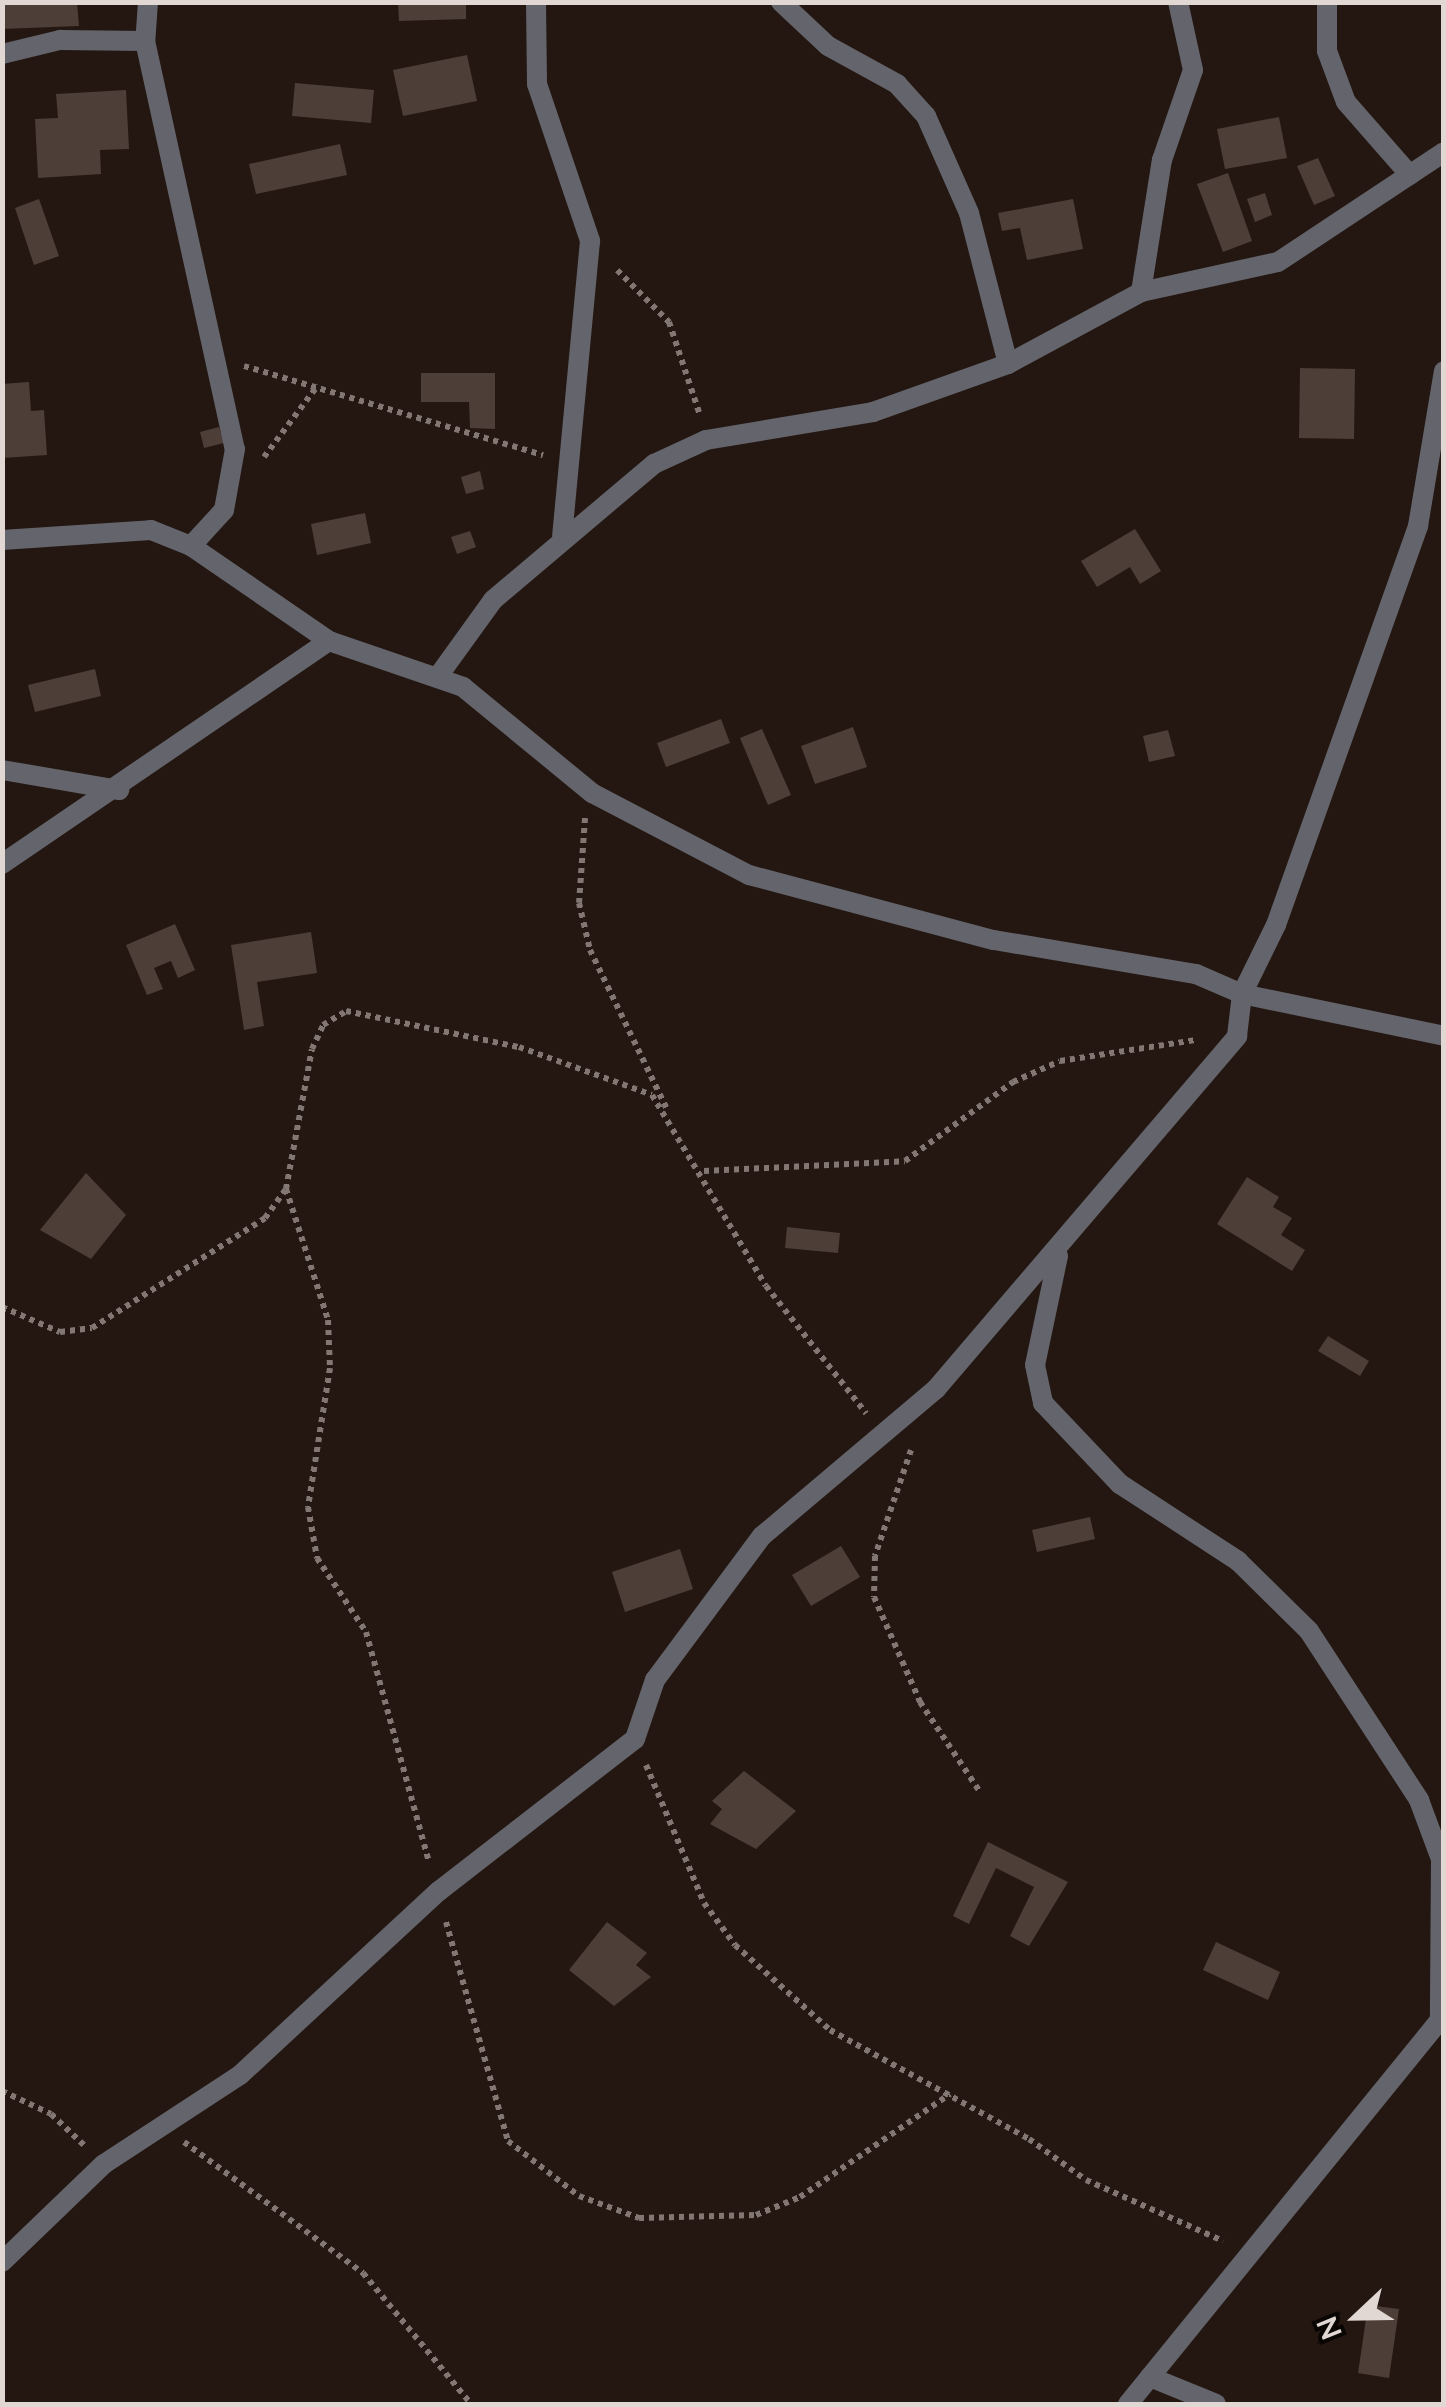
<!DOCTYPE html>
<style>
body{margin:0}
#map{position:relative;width:1446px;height:2407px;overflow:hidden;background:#241711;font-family:Lato,sans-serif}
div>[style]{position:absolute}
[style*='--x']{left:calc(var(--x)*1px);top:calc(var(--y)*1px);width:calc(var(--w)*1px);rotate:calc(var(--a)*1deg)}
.building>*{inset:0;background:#4d3e37}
.path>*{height:6px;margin-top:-3px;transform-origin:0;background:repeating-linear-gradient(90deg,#827772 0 5px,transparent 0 10px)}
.street>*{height:20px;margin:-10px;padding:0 10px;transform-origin:10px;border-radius:10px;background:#64656c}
span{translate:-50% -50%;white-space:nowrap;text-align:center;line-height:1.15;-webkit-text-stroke:8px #090503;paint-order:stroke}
.frame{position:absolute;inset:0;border:5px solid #e1d8d4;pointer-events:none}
.north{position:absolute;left:1306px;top:2267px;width:100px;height:100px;-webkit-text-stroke:8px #090503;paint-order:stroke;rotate:248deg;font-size:28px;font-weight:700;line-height:40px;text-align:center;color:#e1d8d4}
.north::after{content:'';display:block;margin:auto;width:35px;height:45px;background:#e1d8d4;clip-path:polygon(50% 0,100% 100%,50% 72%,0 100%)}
</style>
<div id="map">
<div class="building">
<i style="clip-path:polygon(2px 2px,77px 2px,79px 26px,2px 29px)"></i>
<i style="clip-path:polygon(398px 2px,466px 2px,466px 19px,399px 21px)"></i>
<i style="clip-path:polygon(467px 55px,477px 101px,403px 116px,393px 70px)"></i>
<i style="clip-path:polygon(295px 83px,374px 90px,371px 123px,292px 116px)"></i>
<i style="clip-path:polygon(126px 90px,129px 149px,100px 150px,101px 174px,38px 178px,35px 119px,58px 118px,56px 94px)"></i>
<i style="clip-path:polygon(1279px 117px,1287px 158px,1225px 169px,1217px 129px)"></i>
<i style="clip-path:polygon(340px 144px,347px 175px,256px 194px,249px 164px)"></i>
<i style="clip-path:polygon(1318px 158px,1335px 196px,1314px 205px,1297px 166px)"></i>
<i style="clip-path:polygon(1228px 173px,1252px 241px,1223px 252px,1197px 184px)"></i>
<i style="clip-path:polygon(1265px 193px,1272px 215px,1255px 222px,1247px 199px)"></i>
<i style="clip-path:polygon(39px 199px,59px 256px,34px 265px,15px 208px)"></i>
<i style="clip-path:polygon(1073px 199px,1083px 249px,1027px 260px,1020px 228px,1002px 231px,998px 213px)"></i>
<i style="clip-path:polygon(1300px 368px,1355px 369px,1354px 439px,1299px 438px)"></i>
<i style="clip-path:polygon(421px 373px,495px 373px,495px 429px,470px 428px,469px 402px,421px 402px)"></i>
<i style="clip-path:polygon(29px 382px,31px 411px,44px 410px,47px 455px,2px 458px,2px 384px)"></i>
<i style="clip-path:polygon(219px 427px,224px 443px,204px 448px,200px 432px)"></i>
<i style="clip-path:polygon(480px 471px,484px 489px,466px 494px,461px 477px)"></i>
<i style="clip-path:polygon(365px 513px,371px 543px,317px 555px,311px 524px)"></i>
<i style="clip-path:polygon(1135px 529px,1161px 571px,1140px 584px,1130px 567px,1097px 587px,1081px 561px)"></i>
<i style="clip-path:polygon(470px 531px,476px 547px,457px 554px,451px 537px)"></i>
<i style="clip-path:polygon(95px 669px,101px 696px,35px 712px,28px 685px)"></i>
<i style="clip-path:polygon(721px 719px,730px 743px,666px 767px,657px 743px)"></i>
<i style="clip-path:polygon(853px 727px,867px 767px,815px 784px,801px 746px)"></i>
<i style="clip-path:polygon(762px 729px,791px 795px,768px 805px,740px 738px)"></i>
<i style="clip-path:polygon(1168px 730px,1175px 756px,1149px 762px,1143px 736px)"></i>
<i style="clip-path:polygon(175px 924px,195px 970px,178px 978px,171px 961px,154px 968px,163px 989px,147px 995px,126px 945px)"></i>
<i style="clip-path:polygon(311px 932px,317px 973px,257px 982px,264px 1026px,244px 1030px,231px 945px)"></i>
<i style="clip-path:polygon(86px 1173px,126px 1215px,91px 1259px,40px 1230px)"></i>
<i style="clip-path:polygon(1247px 1177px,1279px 1197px,1273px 1207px,1292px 1218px,1281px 1235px,1305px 1250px,1292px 1271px,1217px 1224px)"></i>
<i style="clip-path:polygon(787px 1227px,840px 1233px,838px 1253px,785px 1248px)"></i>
<i style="clip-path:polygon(1328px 1336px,1369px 1361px,1360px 1376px,1318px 1351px)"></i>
<i style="clip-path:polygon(1090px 1517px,1095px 1539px,1037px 1552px,1032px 1530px)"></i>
<i style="clip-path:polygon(841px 1546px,860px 1577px,811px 1606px,792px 1575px)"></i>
<i style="clip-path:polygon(680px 1549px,693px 1589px,625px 1612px,612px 1572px)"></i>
<i style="clip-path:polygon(744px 1771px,796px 1811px,756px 1849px,710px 1824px,722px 1809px,712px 1801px)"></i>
<i style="clip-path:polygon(988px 1842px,1068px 1882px,1029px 1946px,1010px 1936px,1034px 1887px,996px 1868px,969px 1924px,953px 1916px)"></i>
<i style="clip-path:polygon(607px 1922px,647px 1953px,636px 1965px,651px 1977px,614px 2006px,569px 1970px)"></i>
<i style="clip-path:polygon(1216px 1942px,1280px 1972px,1268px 2000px,1203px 1970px)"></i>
<i style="clip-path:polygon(1368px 2305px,1399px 2309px,1389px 2378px,1358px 2373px)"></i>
</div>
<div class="path">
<i style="--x:617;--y:270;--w:74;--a:45"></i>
<i style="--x:669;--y:322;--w:98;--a:71.6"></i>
<i style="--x:244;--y:366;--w:312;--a:16.6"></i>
<i style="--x:264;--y:457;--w:90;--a:-53.1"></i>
<i style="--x:585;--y:818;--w:85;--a:94"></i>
<i style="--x:579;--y:903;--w:48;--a:76.8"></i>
<i style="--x:590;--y:950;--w:177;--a:64.2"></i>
<i style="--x:704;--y:1171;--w:201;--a:-2.8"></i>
<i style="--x:905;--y:1161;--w:134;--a:-36.2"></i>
<i style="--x:1013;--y:1082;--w:51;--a:-24.1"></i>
<i style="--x:1060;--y:1061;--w:138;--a:-8.8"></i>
<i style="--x:286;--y:1189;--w:138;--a:72.2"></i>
<i style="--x:328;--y:1320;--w:48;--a:87.6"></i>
<i style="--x:330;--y:1368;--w:141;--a:99"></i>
<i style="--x:308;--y:1507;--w:52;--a:80"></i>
<i style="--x:317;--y:1558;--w:89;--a:56.5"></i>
<i style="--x:366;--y:1632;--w:238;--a:74.7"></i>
<i style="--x:2;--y:1307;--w:63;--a:23.3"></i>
<i style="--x:60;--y:1332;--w:32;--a:-7"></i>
<i style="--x:92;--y:1328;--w:205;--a:-32.4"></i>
<i style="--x:265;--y:1218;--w:36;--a:-54"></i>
<i style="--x:286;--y:1189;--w:142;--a:-79.5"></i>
<i style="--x:312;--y:1049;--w:26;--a:-65"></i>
<i style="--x:323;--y:1025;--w:27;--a:-31"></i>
<i style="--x:346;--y:1011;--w:177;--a:11.8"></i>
<i style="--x:519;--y:1047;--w:141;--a:19.8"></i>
<i style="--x:652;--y:1095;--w:222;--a:59.2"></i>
<i style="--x:766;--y:1286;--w:162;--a:51.8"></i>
<i style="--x:911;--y:1450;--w:112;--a:108.8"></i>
<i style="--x:875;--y:1556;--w:41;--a:91.4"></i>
<i style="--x:874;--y:1597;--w:115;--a:66.3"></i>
<i style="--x:920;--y:1702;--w:108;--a:56.3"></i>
<i style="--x:646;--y:1765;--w:150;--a:67.2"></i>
<i style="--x:704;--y:1903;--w:52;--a:53.6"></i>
<i style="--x:735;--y:1945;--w:127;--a:41.8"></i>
<i style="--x:830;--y:2030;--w:227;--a:28.7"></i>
<i style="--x:1029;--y:2139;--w:70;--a:35.7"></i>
<i style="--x:1086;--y:2180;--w:150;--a:24"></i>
<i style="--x:446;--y:1922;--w:228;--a:74.2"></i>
<i style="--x:508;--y:2141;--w:90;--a:37.8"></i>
<i style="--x:579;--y:2196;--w:64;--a:20.1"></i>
<i style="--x:639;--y:2218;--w:117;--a:-1.5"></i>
<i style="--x:756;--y:2215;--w:48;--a:-22.2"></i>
<i style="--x:800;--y:2197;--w:182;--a:-34.5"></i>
<i style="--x:2;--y:2091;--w:54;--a:25.1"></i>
<i style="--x:51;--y:2114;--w:47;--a:43.3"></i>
<i style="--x:184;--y:2142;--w:222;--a:36.2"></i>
<i style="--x:363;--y:2273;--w:170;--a:50.5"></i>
</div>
<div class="street">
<i style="--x:148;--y:2;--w:39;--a:94"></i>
<i style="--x:145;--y:41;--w:418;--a:77.6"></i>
<i style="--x:235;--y:449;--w:62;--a:100.2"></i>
<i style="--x:224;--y:510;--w:49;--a:132.5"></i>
<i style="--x:536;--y:2;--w:82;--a:89.3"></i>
<i style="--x:537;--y:84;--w:166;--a:71.3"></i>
<i style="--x:590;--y:241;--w:296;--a:95.4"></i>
<i style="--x:781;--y:2;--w:64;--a:43.1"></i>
<i style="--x:828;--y:46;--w:79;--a:28.8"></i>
<i style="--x:897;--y:84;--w:43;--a:47.8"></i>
<i style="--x:926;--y:116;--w:106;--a:66.1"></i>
<i style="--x:969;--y:213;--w:156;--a:75.5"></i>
<i style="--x:1327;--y:2;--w:49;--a:90"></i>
<i style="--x:1327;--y:51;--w:54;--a:69.6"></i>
<i style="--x:1346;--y:102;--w:97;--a:48.8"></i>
<i style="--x:2;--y:54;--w:60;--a:-13.6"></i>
<i style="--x:60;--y:40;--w:85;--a:0.7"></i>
<i style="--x:1141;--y:292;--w:134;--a:-81"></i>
<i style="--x:1162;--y:160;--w:95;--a:-71"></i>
<i style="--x:1193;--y:70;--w:70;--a:-102.4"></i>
<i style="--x:2;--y:540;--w:149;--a:-3.8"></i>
<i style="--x:151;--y:530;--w:43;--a:21.8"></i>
<i style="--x:191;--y:546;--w:168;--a:34.5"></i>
<i style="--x:329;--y:641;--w:142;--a:18.9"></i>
<i style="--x:463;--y:687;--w:167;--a:39.4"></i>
<i style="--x:592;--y:793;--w:177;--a:27.6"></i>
<i style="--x:749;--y:875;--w:253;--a:14.9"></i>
<i style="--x:994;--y:940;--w:205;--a:9.6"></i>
<i style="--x:1196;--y:974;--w:50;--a:23.5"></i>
<i style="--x:1242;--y:994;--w:206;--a:11.7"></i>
<i style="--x:439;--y:675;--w:92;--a:-54.2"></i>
<i style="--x:493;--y:600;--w:211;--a:-40.2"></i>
<i style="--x:654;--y:464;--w:57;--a:-24.8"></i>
<i style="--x:706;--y:440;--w:169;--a:-9.5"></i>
<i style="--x:873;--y:412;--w:143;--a:-19.6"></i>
<i style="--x:1008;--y:364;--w:151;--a:-28.4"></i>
<i style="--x:1141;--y:292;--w:140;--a:-12.4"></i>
<i style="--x:1278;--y:262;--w:199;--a:-33.5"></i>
<i style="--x:2;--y:770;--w:119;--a:9.7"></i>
<i style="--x:2;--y:864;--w:396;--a:-34.3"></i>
<i style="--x:1058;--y:1256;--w:111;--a:101.9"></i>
<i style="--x:1035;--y:1365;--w:39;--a:78"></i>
<i style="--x:1043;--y:1403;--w:112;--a:46.5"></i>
<i style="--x:1120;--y:1484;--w:141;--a:33.1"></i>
<i style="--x:1238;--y:1561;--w:100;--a:44.6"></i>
<i style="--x:1309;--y:1631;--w:202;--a:56.9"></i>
<i style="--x:1419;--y:1800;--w:63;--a:69.6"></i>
<i style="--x:1441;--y:1859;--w:160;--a:90.4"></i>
<i style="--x:2;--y:2262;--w:141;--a:-43.9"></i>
<i style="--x:104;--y:2164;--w:163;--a:-33.2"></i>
<i style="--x:240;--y:2075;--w:271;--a:-42.8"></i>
<i style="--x:439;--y:1891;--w:248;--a:-37.8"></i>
<i style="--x:635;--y:1739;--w:62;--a:-71.3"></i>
<i style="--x:655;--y:1680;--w:179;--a:-53.4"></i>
<i style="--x:762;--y:1536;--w:228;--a:-40.2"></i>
<i style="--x:936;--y:1389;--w:464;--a:-49.5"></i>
<i style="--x:1237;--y:1036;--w:42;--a:-83.2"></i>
<i style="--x:1242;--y:994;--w:77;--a:-63.8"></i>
<i style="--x:1276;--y:925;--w:424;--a:-70.4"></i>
<i style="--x:1418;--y:526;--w:157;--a:-80.5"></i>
<i style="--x:1150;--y:2377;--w:71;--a:22.2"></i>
<i style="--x:1128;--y:2404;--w:501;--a:-50.91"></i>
</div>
<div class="frame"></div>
<div class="north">N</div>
</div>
